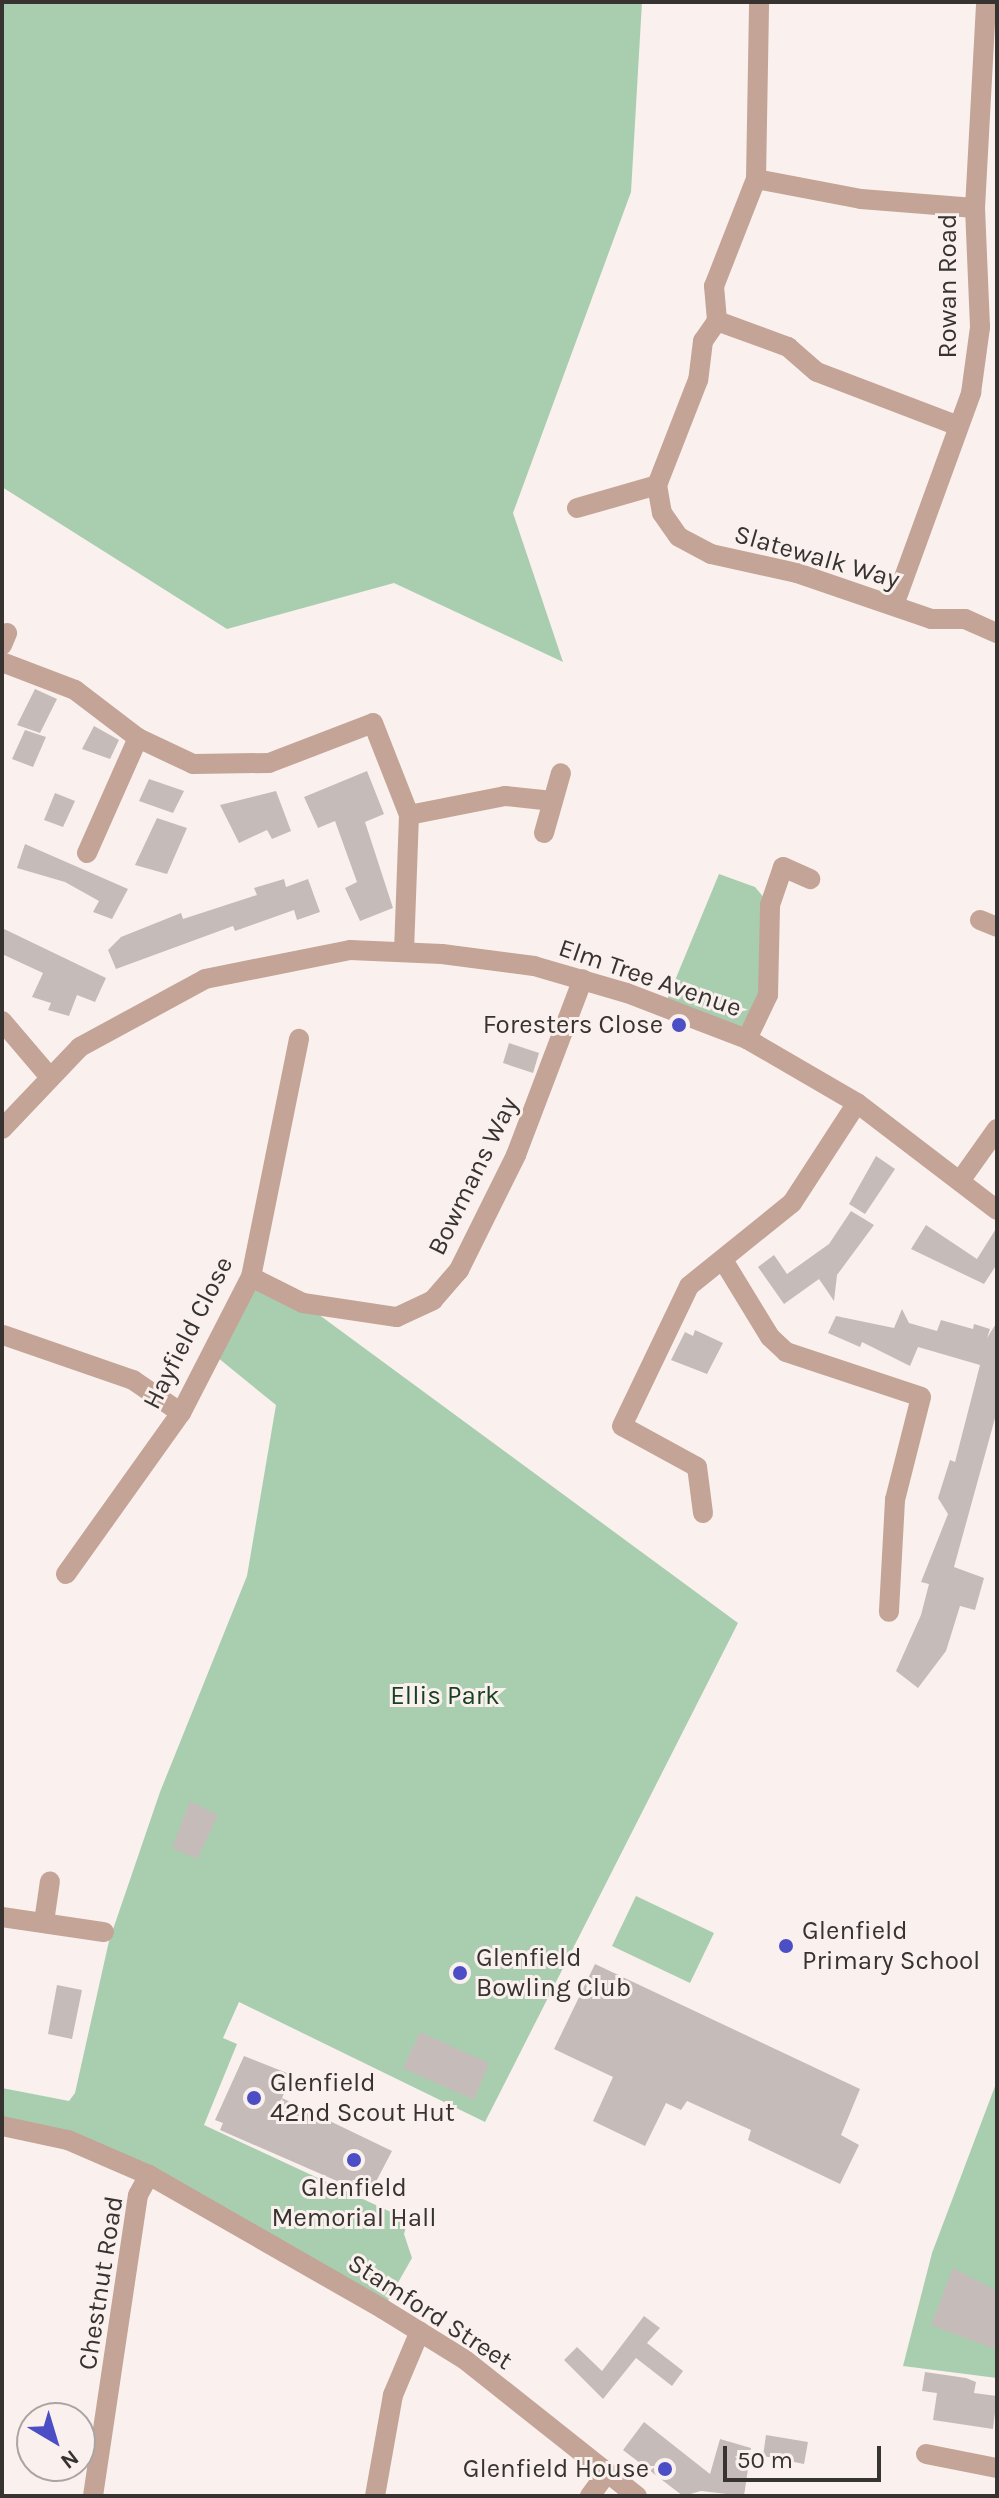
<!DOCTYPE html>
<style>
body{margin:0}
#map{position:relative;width:999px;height:2498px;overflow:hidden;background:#faf0ed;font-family:Karla,sans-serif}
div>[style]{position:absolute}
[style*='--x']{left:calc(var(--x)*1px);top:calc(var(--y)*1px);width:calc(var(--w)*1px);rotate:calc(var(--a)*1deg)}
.green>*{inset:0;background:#a9ceaf}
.building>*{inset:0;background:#c5bcb9}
.minor>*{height:20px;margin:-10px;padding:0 10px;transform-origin:10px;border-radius:10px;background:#c3a497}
.dots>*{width:22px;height:22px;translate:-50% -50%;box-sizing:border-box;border:4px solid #faf0ed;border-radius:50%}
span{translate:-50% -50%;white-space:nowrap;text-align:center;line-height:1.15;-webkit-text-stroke:6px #faf0ed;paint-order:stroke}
.street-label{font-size:26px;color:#363331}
.poi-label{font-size:26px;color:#363331}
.right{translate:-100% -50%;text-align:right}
.left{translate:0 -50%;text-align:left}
.park-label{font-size:26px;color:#164223}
.frame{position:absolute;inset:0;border:4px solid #363331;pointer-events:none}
.north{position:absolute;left:16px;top:2402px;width:80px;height:80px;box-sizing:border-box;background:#faf0ed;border:2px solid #aca4a2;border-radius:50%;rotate:142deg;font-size:22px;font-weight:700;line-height:32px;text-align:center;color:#363331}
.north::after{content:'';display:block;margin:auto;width:28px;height:36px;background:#4b4ec4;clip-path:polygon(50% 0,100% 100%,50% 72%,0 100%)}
.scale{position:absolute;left:723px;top:2446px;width:158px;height:36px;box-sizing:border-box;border:4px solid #363331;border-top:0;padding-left:10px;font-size:24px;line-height:28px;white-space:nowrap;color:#363331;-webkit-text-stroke:6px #faf0ed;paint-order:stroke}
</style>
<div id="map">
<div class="green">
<i style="clip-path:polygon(2px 2px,642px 2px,631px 192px,513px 513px,563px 662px,394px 583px,227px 629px,2px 487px)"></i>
<i style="clip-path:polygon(719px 874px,755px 887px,770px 905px,765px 1000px,747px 1039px,664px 1007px)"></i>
<i style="clip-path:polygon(251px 1277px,303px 1303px,738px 1623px,485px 2122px,239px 2002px,223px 2038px,237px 2044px,204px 2125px,408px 2220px,404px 2234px,412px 2258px,383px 2309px,174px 2190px,2px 2126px,2px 2088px,69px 2101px,75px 2093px,109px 1941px,160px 1792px,247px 1576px,276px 1405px,212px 1353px)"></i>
<i style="clip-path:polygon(636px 1896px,714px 1933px,690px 1983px,612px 1946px)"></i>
<i style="clip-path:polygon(997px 2081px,997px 2378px,903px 2366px,932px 2253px)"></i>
</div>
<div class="building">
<i style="clip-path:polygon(35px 689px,57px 699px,40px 733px,17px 725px)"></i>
<i style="clip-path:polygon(94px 726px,119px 740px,110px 759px,82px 749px)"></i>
<i style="clip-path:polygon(25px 730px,46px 737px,33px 767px,12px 759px)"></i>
<i style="clip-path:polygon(367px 771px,384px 814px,365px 822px,393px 908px,360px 921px,345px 888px,357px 882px,335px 821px,318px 828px,304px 797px)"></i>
<i style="clip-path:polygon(149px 779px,184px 791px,173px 813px,139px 801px)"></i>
<i style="clip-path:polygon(276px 791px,291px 831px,272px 839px,267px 830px,239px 843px,220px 805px)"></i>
<i style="clip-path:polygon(55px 793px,75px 801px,63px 827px,44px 820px)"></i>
<i style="clip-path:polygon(157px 818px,187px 828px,167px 874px,135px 865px)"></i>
<i style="clip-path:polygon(25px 844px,128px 889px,112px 919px,93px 912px,99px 901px,65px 882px,17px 868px)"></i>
<i style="clip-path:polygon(284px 879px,286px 887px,308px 879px,320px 912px,297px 920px,294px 910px,235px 931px,233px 926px,116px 969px,108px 950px,121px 937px,181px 913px,183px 919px,257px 895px,254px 888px)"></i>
<i style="clip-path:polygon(2px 928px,106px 978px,95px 1002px,77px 995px,69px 1016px,48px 1010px,51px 1003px,32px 997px,43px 973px,2px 954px)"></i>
<i style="clip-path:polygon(509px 1043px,539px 1053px,533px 1073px,503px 1063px)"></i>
<i style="clip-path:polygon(876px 1156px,895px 1169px,865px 1214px,849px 1204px)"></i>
<i style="clip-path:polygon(851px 1211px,874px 1225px,837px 1275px,834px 1301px,819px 1279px,784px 1304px,758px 1267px,774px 1255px,787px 1274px,829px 1244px)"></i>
<i style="clip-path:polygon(926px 1225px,977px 1259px,997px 1227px,997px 1264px,984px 1284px,911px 1249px)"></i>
<i style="clip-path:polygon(902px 1309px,909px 1323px,937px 1331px,941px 1320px,973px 1329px,974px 1324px,990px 1329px,987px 1338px,997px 1322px,997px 1411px,954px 1567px,984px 1578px,975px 1610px,960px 1606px,946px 1651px,918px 1688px,896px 1671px,921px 1615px,929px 1584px,921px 1582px,948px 1514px,938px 1498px,950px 1460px,955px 1462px,980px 1365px,918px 1347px,910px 1366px,862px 1342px,860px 1347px,828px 1333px,836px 1316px,894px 1328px)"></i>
<i style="clip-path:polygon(695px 1330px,723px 1343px,707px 1374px,671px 1360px,685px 1332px,693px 1336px)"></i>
<i style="clip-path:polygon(190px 1801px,218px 1815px,197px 1859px,172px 1848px)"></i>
<i style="clip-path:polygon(595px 1964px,860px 2089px,841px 2135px,859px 2145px,840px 2184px,748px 2140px,751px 2130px,687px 2101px,681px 2110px,666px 2103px,645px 2146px,593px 2121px,613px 2077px,554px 2049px)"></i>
<i style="clip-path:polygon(57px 1985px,82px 1990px,72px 2039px,48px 2034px)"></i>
<i style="clip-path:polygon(420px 2032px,489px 2063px,474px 2100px,403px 2068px)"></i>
<i style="clip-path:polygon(244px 2056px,292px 2075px,282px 2098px,392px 2151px,369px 2195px,220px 2130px,223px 2123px,215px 2120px)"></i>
<i style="clip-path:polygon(953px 2268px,997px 2291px,997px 2350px,931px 2325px)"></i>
<i style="clip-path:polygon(644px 2316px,660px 2328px,647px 2343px,683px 2371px,672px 2386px,636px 2358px,603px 2399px,564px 2360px,577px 2347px,602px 2371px)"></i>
<i style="clip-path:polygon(925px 2372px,966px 2378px,976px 2382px,974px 2393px,997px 2396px,993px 2429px,933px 2420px,937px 2393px,922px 2391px)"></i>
<i style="clip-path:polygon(644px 2422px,710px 2474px,720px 2439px,751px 2448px,744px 2496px,701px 2491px,683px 2496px,623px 2450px)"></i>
<i style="clip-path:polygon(766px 2435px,808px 2442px,804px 2464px,763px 2456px)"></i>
</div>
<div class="minor">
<i style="--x:756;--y:179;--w:115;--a:111.4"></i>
<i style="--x:714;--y:286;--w:35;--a:85"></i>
<i style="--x:717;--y:321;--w:76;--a:20.1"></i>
<i style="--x:788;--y:347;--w:38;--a:41"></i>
<i style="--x:817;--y:372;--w:149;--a:20.9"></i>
<i style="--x:756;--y:179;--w:107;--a:10.8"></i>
<i style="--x:861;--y:199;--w:114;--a:4.5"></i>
<i style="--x:756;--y:179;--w:177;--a:-89"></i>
<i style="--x:717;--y:321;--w:24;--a:125"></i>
<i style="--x:703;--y:341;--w:39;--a:97"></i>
<i style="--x:698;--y:380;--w:113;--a:111.3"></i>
<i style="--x:657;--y:485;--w:28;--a:80"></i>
<i style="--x:662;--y:513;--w:29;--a:55"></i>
<i style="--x:679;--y:537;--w:36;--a:28"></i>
<i style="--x:711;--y:554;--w:88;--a:12.5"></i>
<i style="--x:797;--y:573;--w:142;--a:18.9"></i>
<i style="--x:931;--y:619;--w:34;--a:0"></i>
<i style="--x:965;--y:619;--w:35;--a:24"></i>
<i style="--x:577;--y:508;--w:83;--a:-16"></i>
<i style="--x:894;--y:605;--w:226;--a:-70"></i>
<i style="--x:971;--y:393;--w:67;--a:-82.2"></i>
<i style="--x:980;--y:327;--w:119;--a:-92.4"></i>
<i style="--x:975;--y:208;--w:206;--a:-86.9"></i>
<i style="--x:2;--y:645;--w:13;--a:-67"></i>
<i style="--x:2;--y:662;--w:78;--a:21"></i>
<i style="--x:75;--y:690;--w:79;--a:37.3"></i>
<i style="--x:138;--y:738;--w:61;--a:25.3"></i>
<i style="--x:193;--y:764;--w:76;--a:-0.8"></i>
<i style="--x:269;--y:763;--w:111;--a:-21"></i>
<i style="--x:373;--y:723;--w:99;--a:68.6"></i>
<i style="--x:409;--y:815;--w:136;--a:92.1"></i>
<i style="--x:409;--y:815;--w:98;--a:-11.2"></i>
<i style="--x:505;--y:796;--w:48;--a:5.9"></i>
<i style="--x:544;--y:833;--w:62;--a:-74.2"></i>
<i style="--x:87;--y:853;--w:126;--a:-66.1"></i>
<i style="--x:980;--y:920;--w:18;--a:22"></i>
<i style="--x:2;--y:1021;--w:71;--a:49.6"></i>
<i style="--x:747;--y:1039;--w:49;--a:-64.5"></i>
<i style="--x:768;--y:995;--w:90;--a:-88.7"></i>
<i style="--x:770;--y:905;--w:40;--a:-71.1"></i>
<i style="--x:783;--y:867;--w:30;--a:24"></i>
<i style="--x:2;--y:1129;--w:113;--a:-46.4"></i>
<i style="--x:80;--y:1047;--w:142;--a:-28.5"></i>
<i style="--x:205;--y:979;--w:148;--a:-11.3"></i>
<i style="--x:350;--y:950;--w:92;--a:2.5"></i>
<i style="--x:442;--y:954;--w:93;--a:7.4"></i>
<i style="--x:534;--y:966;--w:97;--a:16.2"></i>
<i style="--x:627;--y:993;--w:129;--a:21"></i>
<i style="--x:747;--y:1039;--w:127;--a:30.2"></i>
<i style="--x:857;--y:1103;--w:176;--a:37.4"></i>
<i style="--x:960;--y:1181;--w:64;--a:-54.6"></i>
<i style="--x:723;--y:1260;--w:90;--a:58.6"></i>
<i style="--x:770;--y:1337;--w:22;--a:43"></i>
<i style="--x:786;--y:1352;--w:142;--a:18.4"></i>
<i style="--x:921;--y:1397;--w:106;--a:104.2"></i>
<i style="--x:895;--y:1500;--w:112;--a:93.1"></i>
<i style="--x:251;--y:1277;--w:58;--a:26.6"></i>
<i style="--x:303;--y:1303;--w:95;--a:8.5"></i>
<i style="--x:397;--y:1317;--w:40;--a:-25"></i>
<i style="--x:433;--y:1300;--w:40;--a:-49"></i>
<i style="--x:459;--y:1270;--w:128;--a:-63.6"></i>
<i style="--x:516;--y:1155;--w:188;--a:-69.2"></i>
<i style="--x:3;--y:1335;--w:138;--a:19.1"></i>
<i style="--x:133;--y:1380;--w:58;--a:34.5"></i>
<i style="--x:703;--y:1513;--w:46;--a:-97.4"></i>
<i style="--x:697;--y:1467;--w:85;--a:-151.3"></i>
<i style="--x:622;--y:1426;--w:155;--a:-64.4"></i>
<i style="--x:689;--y:1286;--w:132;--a:-38.9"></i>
<i style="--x:792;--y:1203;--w:119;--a:-57"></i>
<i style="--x:66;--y:1574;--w:198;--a:-54.5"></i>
<i style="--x:181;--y:1413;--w:153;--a:-62.8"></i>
<i style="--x:251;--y:1277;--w:243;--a:-78.6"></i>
<i style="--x:2;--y:1917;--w:103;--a:8.4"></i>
<i style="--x:44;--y:1922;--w:41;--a:-81.7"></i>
<i style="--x:2;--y:2126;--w:67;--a:12"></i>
<i style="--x:68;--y:2140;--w:88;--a:23.4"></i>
<i style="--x:149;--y:2175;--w:270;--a:29.8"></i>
<i style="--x:383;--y:2309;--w:95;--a:31.7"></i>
<i style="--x:464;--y:2359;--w:221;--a:38.4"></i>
<i style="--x:926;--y:2454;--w:72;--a:11.2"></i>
<i style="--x:93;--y:2496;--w:304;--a:-81.5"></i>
<i style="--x:138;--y:2195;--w:23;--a:-61"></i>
<i style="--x:375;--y:2496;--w:103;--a:-79.9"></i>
<i style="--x:393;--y:2395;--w:69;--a:-67.1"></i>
<i style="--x:590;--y:2496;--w:29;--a:-54"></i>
</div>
<div class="dots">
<i style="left:679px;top:1025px;background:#4b4ec4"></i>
<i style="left:786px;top:1946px;background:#4b4ec4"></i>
<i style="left:460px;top:1973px;background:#4b4ec4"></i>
<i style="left:254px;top:2098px;background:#4b4ec4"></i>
<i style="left:354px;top:2160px;background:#4b4ec4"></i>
<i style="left:665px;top:2469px;background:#4b4ec4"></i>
</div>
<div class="street-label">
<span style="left:948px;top:286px;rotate:-90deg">Rowan Road</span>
<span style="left:817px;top:557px;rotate:16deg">Slatewalk Way</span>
<span style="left:650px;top:978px;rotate:19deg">Elm Tree Avenue</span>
<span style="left:473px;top:1176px;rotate:-64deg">Bowmans Way</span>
<span style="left:188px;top:1333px;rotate:-63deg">Hayfield Close</span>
<span style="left:101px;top:2283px;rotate:-81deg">Chestnut Road</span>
<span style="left:430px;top:2312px;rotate:33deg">Stamford Street</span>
</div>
<div class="poi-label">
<span class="right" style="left:663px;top:1025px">Foresters Close</span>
<span class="left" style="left:802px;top:1946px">Glenfield<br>Primary School</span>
<span class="left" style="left:476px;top:1973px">Glenfield<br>Bowling Club</span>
<span class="left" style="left:270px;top:2098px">Glenfield<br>42nd Scout Hut</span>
<span style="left:354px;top:2203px">Glenfield<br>Memorial Hall</span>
<span class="right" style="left:649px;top:2469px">Glenfield House</span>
</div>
<div class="park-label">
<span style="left:445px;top:1696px">Ellis Park</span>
</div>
<div class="frame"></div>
<div class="north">N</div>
<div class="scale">50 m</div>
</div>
